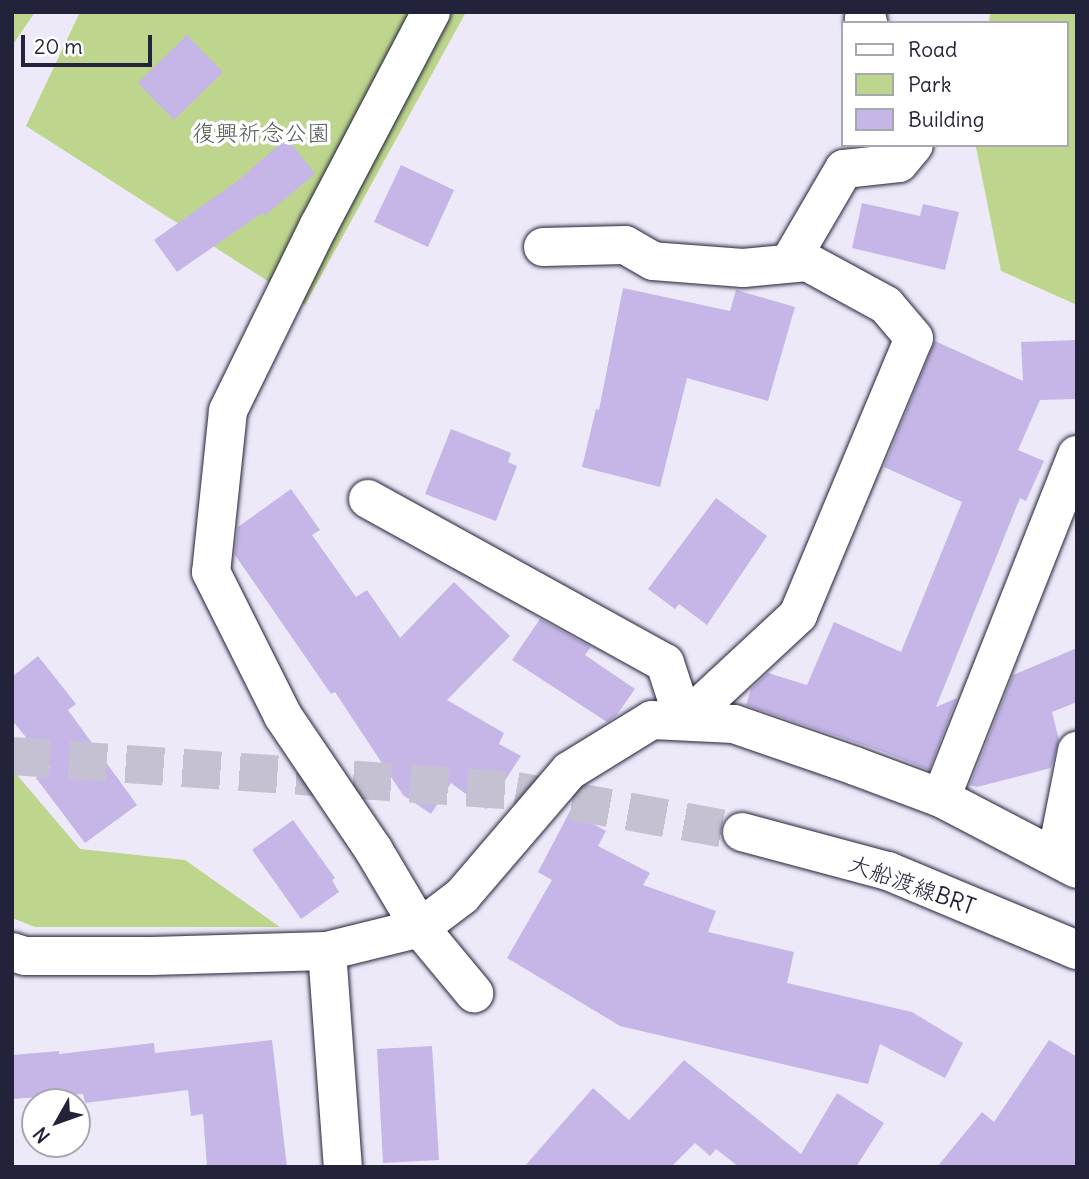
<!DOCTYPE html>
<meta charset="utf-8">
<style>
body{margin:0}
#map{position:relative;width:1089px;height:1179px;overflow:hidden;background:#eee9f8;font-family:Delius,"Klee One",sans-serif}
div>[style]{position:absolute}
[style*='--x']{left:calc(var(--x)*1px);top:calc(var(--y)*1px);width:calc(var(--w)*1px);rotate:calc(var(--a)*1deg)}
.green>*{inset:0;background:#bdd58c}
.building>*{inset:0;background:#c5b6e7}
.minor-tunnel>*{height:38px;margin-top:-19px;transform-origin:0;background:repeating-linear-gradient(90deg,#c5c1d2 0 38px,transparent 0 57px)}
.roads{filter:drop-shadow(0 0 2px #22223b) drop-shadow(0 0 2px #22223b)}
.minor>*{height:38px;margin:-19px;padding:0 19px;transform-origin:19px;border-radius:19px;background:#fff}
span{translate:-50% -50%;white-space:nowrap;text-align:center;line-height:1.15;-webkit-text-stroke:7px #fff;paint-order:stroke}
.park-label{font-size:23px;color:#505853}
.street-label{font-size:23px;color:#22223b}
.frame{position:absolute;inset:0;border:14px solid #22223b;pointer-events:none}
.legend{position:absolute;left:841px;top:21px;width:228px;height:126px;box-sizing:border-box;background:#fff;border:2px solid #a7a7b1;margin:0;padding:9px 12px;list-style:none;font-size:21px;color:#22223b}
.legend li{display:flex;align-items:center;gap:14px;height:35px}
.legend b{width:35px;border:2px solid #a7a7b1}
.north{position:absolute;left:21px;top:1088px;width:70px;height:70px;box-sizing:border-box;background:#fff;border:2px solid #a7a7b1;border-radius:50%;rotate:230deg;font-size:19px;font-weight:700;line-height:28px;text-align:center;color:#22223b}
.north::after{content:'';display:block;margin:auto;width:24px;height:32px;background:#22223b;clip-path:polygon(50% 0,100% 100%,50% 72%,0 100%)}
.scale{position:absolute;left:21px;top:35px;width:131px;height:32px;box-sizing:border-box;border:4px solid #22223b;border-top:0;padding-left:9px;font-size:21px;line-height:24px;white-space:nowrap;color:#22223b;-webkit-text-stroke:5px #fff;paint-order:stroke}
</style>
<div id="map">
<div class="green">
<i style="clip-path:polygon(12px 12px,35px 12px,12px 46px)"></i>
<i style="clip-path:polygon(80px 12px,466px 12px,305px 305px,26px 126px)"></i>
<i style="clip-path:polygon(990px 12px,1077px 12px,1077px 305px,1001px 271px,976px 147px,1066px 145px,1066px 23px,989px 23px)"></i>
<i style="clip-path:polygon(12px 769px,80px 849px,185px 860px,280px 927px,35px 927px,12px 918px)"></i>
</div>
<div class="building">
<i style="clip-path:polygon(187px 35px,223px 72px,174px 120px,138px 83px)"></i>
<i style="clip-path:polygon(287px 138px,315px 174px,264px 216px,262px 213px,177px 272px,154px 240px,236px 182px)"></i>
<i style="clip-path:polygon(401px 165px,454px 190px,428px 247px,374px 222px)"></i>
<i style="clip-path:polygon(862px 203px,920px 216px,923px 204px,959px 212px,945px 270px,852px 248px)"></i>
<i style="clip-path:polygon(623px 288px,730px 311px,736px 290px,795px 307px,768px 401px,687px 378px,660px 487px,582px 467px,596px 409px,599px 410px)"></i>
<i style="clip-path:polygon(1077px 340px,1077px 399px,1040px 400px,1018px 450px,1044px 461px,1026px 501px,1020px 498px,936px 707px,957px 698px,929px 770px,881px 751px,746px 705px,751px 689px,768px 673px,807px 685px,834px 622px,901px 652px,962px 502px,884px 467px,935px 341px,1023px 381px,1021px 342px)"></i>
<i style="clip-path:polygon(451px 429px,511px 453px,508px 462px,517px 466px,496px 521px,425px 494px)"></i>
<i style="clip-path:polygon(291px 489px,320px 530px,312px 535px,356px 597px,367px 590px,400px 638px,454px 582px,510px 636px,447px 700px,504px 733px,499px 744px,521px 756px,486px 809px,451px 783px,431px 814px,403px 795px,335px 692px,331px 694px,235px 555px,238px 527px)"></i>
<i style="clip-path:polygon(716px 498px,767px 536px,707px 625px,679px 604px,675px 609px,648px 589px)"></i>
<i style="clip-path:polygon(540px 619px,591px 647px,585px 655px,635px 689px,616px 716px,607px 722px,512px 660px)"></i>
<i style="clip-path:polygon(1077px 648px,1077px 702px,1052px 712px,1059px 740px,1051px 768px,977px 787px,970px 785px,1013px 675px)"></i>
<i style="clip-path:polygon(38px 656px,76px 704px,68px 710px,137px 805px,85px 843px,36px 778px,50px 767px,12px 720px,12px 677px)"></i>
<i style="clip-path:polygon(570px 811px,606px 831px,598px 846px,650px 873px,643px 885px,716px 911px,708px 932px,794px 952px,787px 983px,912px 1012px,963px 1043px,945px 1078px,880px 1044px,868px 1084px,620px 1026px,507px 958px,552px 880px,538px 872px)"></i>
<i style="clip-path:polygon(293px 820px,335px 878px,332px 880px,339px 892px,301px 919px,252px 850px)"></i>
<i style="clip-path:polygon(272px 1040px,287px 1167px,207px 1167px,203px 1114px,191px 1116px,188px 1090px,85px 1103px,83px 1094px,12px 1099px,12px 1055px,59px 1051px,59px 1054px,154px 1043px,155px 1053px)"></i>
<i style="clip-path:polygon(1049px 1040px,1077px 1057px,1077px 1167px,937px 1167px,982px 1112px,994px 1122px)"></i>
<i style="clip-path:polygon(432px 1046px,439px 1160px,383px 1163px,377px 1049px)"></i>
<i style="clip-path:polygon(684px 1060px,801px 1154px,837px 1093px,884px 1123px,856px 1167px,739px 1167px,716px 1149px,710px 1156px,695px 1143px,671px 1167px,524px 1167px,593px 1088px,629px 1120px)"></i>
</div>
<div class="minor-tunnel">
<i style="--x:12;--y:756;--w:505;--a:3.97"></i>
<i style="--x:516;--y:791;--w:230;--a:10.3"></i>
</div>
<div class="roads">
<div class="minor">
<i style="--x:431;--y:12;--w:241;--a:117.7"></i>
<i style="--x:319;--y:225;--w:207;--a:116.1"></i>
<i style="--x:228;--y:411;--w:162;--a:96"></i>
<i style="--x:211;--y:572;--w:161;--a:63.4"></i>
<i style="--x:283;--y:716;--w:161;--a:55.9"></i>
<i style="--x:373;--y:849;--w:92;--a:59.3"></i>
<i style="--x:420;--y:928;--w:85;--a:50.3"></i>
<i style="--x:867;--y:12;--w:8;--a:113"></i>
<i style="--x:864;--y:19;--w:6;--a:45"></i>
<i style="--x:789;--y:263;--w:109;--a:-59.7"></i>
<i style="--x:844;--y:169;--w:55;--a:-6.2"></i>
<i style="--x:899;--y:163;--w:23;--a:-50"></i>
<i style="--x:368;--y:499;--w:339;--a:28.9"></i>
<i style="--x:665;--y:663;--w:61;--a:71.9"></i>
<i style="--x:684;--y:721;--w:156;--a:-42.9"></i>
<i style="--x:798;--y:615;--w:300;--a:-67.3"></i>
<i style="--x:914;--y:338;--w:43;--a:-130.3"></i>
<i style="--x:886;--y:305;--w:90;--a:-151.4"></i>
<i style="--x:807;--y:262;--w:64;--a:174.6"></i>
<i style="--x:743;--y:268;--w:90;--a:-175.6"></i>
<i style="--x:653;--y:261;--w:32;--a:-150"></i>
<i style="--x:625;--y:245;--w:82;--a:178.6"></i>
<i style="--x:941;--y:798;--w:369;--a:-68.4"></i>
<i style="--x:742;--y:832;--w:151;--a:15"></i>
<i style="--x:888;--y:871;--w:205;--a:22.7"></i>
<i style="--x:1064;--y:861;--w:24;--a:-99"></i>
<i style="--x:1060;--y:837;--w:88;--a:-78.8"></i>
<i style="--x:327;--y:951;--w:217;--a:85.8"></i>
<i style="--x:12;--y:952;--w:14;--a:17"></i>
<i style="--x:25;--y:956;--w:127;--a:0"></i>
<i style="--x:152;--y:956;--w:175;--a:-1.6"></i>
<i style="--x:327;--y:951;--w:96;--a:-13.9"></i>
<i style="--x:420;--y:928;--w:53;--a:-37.3"></i>
<i style="--x:462;--y:896;--w:165;--a:-49.4"></i>
<i style="--x:569;--y:771;--w:97;--a:-31.6"></i>
<i style="--x:652;--y:720;--w:82;--a:2.8"></i>
<i style="--x:734;--y:724;--w:128;--a:19.1"></i>
<i style="--x:855;--y:766;--w:92;--a:20.4"></i>
<i style="--x:941;--y:798;--w:153;--a:27.6"></i>
</div>
</div>
<div class="park-label">
<span style="left:261px;top:133px">復興祈念公園</span>
</div>
<div class="street-label">
<span style="left:912px;top:885px;rotate:20deg">大船渡線BRT</span>
</div>
<div class="frame"></div>
<ul class="legend">
<li><b style="height:9px;background:#fff"></b>Road</li>
<li><b style="height:19px;background:#bdd58c"></b>Park</li>
<li><b style="height:19px;background:#c5b6e7"></b>Building</li>
</ul>
<div class="north">N</div>
<div class="scale">20 m</div>
</div>
